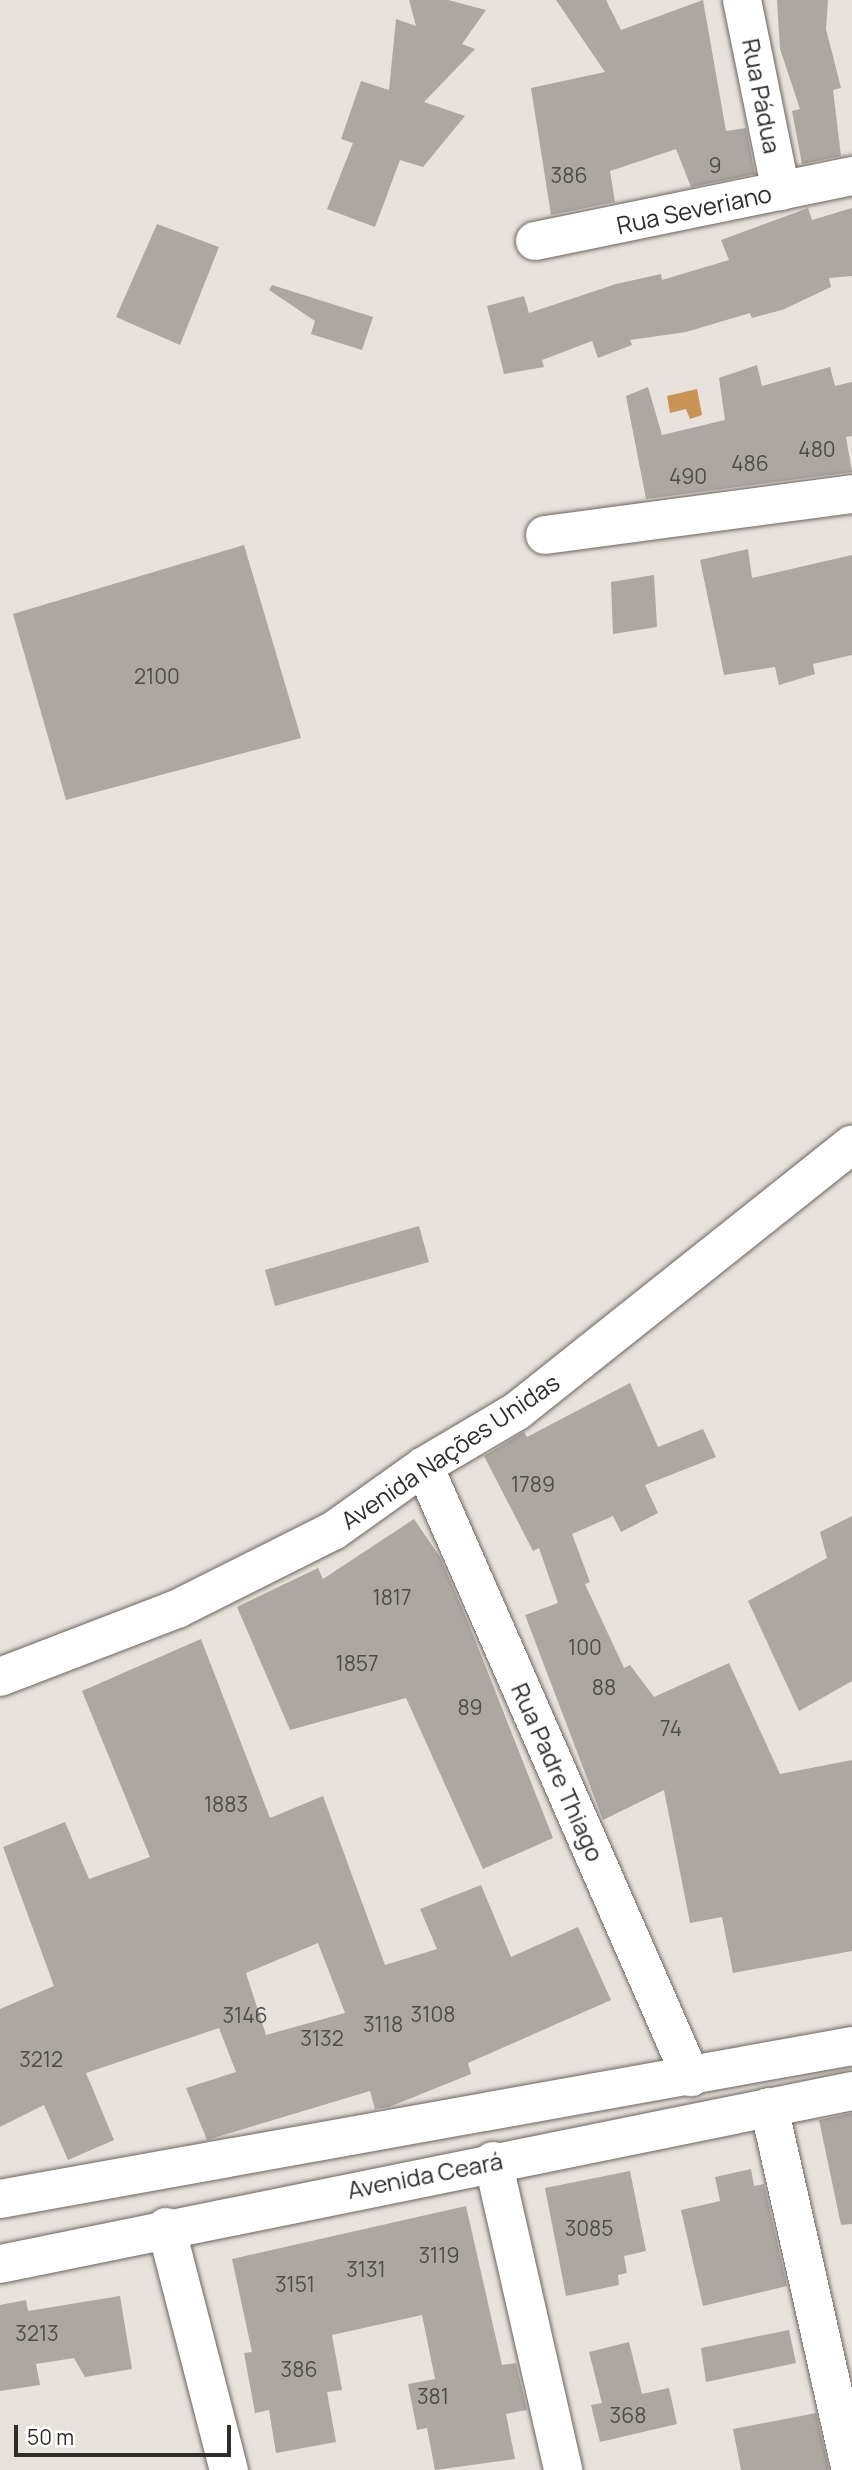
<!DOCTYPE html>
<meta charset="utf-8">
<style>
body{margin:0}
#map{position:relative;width:852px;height:2470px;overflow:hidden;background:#e7e2db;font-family:Manrope,sans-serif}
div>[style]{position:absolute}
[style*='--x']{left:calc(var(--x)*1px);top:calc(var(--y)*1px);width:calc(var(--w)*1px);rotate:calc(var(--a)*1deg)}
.water>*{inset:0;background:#c89456}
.building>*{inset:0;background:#aca7a1}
.roads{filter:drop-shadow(0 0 2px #6b6560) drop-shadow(0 0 2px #6b6560)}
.minor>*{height:38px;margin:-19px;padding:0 19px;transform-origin:19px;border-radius:19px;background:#fff}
.major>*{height:38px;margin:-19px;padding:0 19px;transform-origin:19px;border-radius:19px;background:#fff}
span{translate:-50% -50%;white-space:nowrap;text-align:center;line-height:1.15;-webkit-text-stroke:5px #fff;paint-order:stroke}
.number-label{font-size:21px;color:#4e4c48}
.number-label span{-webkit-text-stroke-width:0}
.street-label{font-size:24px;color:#2f2d2a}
.scale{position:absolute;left:14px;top:2425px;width:217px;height:32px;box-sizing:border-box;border:4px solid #2f2d2a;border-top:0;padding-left:9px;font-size:21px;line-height:24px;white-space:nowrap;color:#2f2d2a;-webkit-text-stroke:5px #fff;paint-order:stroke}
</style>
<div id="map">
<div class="water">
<i style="clip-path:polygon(697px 389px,702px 415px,690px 419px,686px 409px,670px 413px,667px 396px)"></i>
</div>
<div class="building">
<i style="clip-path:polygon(409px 0,448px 0,486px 10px,462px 44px,475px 49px,424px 102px,465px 116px,423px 167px,400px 160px,375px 227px,327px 209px,353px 143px,341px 139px,361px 81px,389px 90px,396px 19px,416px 26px)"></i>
<i style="clip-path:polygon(556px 0,606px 0,621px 30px,703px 0,726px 131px,746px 128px,755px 174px,691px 187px,676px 149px,610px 171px,615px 202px,551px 215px,531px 88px,605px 72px)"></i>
<i style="clip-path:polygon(777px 0,828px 0,826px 29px,841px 88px,833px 90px,841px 156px,802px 164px,792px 111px,800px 109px,780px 49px)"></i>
<i style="clip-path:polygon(808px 208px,812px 220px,852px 208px,852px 276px,829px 278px,831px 287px,782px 310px,752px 318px,750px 313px,686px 332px,630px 340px,632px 345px,598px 358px,592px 341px,542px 360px,544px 367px,504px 374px,487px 306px,524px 296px,529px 313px,616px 284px,661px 274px,662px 280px,729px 260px,721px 240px)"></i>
<i style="clip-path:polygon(157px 224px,219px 247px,180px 345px,116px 317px)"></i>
<i style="clip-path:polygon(272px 285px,373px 317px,362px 350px,311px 334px,315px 321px,269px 290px)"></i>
<i style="clip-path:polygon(757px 365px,762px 386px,830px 367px,835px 386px,852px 382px,852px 436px,846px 437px,852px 472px,646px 499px,626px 396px,648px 387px,662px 435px,725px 420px,719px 378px)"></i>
<i style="clip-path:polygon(244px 545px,301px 738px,66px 800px,13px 614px)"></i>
<i style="clip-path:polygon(748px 549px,752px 578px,852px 555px,852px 655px,813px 664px,815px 674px,779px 685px,775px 667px,724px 675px,700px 560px)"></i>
<i style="clip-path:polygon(654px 575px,657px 627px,613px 634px,611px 582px)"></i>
<i style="clip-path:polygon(419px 1226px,429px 1262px,275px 1306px,265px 1270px)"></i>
<i style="clip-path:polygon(630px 1383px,658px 1447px,703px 1429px,716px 1457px,645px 1485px,658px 1513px,621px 1532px,613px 1516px,572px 1534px,590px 1582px,585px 1584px,624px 1668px,630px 1665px,654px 1697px,729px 1663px,780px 1774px,852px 1760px,852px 1951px,733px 1973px,722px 1917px,690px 1923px,664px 1790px,603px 1820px,525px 1615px,558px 1603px,539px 1548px,533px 1551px,484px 1456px,524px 1432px,527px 1437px)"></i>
<i style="clip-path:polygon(852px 1516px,852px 1681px,799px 1711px,748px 1601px,827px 1558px,820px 1532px)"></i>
<i style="clip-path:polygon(414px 1519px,440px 1557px,468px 1622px,553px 1838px,483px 1869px,406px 1698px,290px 1730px,237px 1607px,318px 1568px,323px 1579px)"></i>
<i style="clip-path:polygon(evenodd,201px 1639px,270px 1818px,323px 1796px,385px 1965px,437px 1949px,420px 1909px,481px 1885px,511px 1957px,578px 1927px,611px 2000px,468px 2063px,471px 2074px,389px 2107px,375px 2109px,370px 2091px,207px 2140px,186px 2088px,236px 2072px,219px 2028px,86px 2073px,114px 2140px,68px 2160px,44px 2105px,0 2127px,0 2009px,54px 1986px,3px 1847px,65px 1822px,89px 1879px,150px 1857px,82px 1691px,201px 1639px,318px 1943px,345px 2013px,266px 2035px,246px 1973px,318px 1943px)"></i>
<i style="clip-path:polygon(852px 2113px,852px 2224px,841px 2225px,819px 2120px)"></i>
<i style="clip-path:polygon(751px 2169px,754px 2186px,764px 2184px,787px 2286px,703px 2306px,681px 2210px,720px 2201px,715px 2177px)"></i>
<i style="clip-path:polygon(630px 2171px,646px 2251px,624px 2256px,627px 2273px,618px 2275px,619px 2285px,566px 2296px,545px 2188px)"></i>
<i style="clip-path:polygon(466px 2206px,502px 2365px,516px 2363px,527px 2410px,506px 2414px,515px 2459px,435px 2470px,427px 2428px,417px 2430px,408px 2384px,435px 2379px,422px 2315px,332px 2335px,342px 2390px,327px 2392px,336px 2442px,276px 2453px,269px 2410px,255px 2413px,244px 2353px,252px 2352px,232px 2259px)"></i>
<i style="clip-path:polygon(120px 2296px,132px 2369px,85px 2377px,74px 2358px,36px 2364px,40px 2385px,0 2391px,0 2305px,26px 2300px,28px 2311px)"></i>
<i style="clip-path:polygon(789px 2330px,796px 2363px,706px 2382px,701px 2348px)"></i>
<i style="clip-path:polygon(629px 2342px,642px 2394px,669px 2388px,677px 2424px,600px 2442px,591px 2405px,602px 2403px,589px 2352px)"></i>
<i style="clip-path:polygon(816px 2413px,829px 2470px,741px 2470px,733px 2429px)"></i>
</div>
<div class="roads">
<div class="minor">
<i style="--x:742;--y:0;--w:195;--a:78.5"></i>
<i style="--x:535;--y:241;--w:324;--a:-11.6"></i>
<i style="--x:545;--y:535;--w:310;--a:-7.6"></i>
<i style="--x:424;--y:1466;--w:667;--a:66.4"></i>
<i style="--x:0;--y:1677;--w:190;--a:-21"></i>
<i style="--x:177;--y:1609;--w:174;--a:-26.6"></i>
<i style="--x:333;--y:1531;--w:112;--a:-35.5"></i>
<i style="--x:424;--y:1466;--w:108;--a:-30.6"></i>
<i style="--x:517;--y:1411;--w:428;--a:-38.5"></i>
<i style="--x:769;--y:2107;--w:372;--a:77.3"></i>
<i style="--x:493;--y:2161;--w:317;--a:77.2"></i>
<i style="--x:166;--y:2227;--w:251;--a:75.5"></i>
</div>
<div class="major">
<i style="--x:0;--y:2199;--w:866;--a:-10.18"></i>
<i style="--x:0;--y:2264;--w:869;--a:-11.48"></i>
</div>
</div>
<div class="number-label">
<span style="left:715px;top:165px">9</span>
<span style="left:569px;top:175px">386</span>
<span style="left:817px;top:449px">480</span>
<span style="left:750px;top:463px">486</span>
<span style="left:688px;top:476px">490</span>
<span style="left:157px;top:676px">2100</span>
<span style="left:533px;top:1484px">1789</span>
<span style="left:392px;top:1597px">1817</span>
<span style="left:585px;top:1647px">100</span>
<span style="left:357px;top:1663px">1857</span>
<span style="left:604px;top:1687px">88</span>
<span style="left:470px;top:1707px">89</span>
<span style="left:671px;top:1728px">74</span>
<span style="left:226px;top:1804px">1883</span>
<span style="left:433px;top:2014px">3108</span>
<span style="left:245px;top:2015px">3146</span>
<span style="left:383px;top:2024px">3118</span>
<span style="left:322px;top:2038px">3132</span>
<span style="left:41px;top:2059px">3212</span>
<span style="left:589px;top:2228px">3085</span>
<span style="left:439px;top:2255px">3119</span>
<span style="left:366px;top:2269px">3131</span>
<span style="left:295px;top:2284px">3151</span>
<span style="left:37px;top:2333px">3213</span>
<span style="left:299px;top:2369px">386</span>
<span style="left:433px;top:2396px">381</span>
<span style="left:628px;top:2415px">368</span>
</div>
<div class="street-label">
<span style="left:762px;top:96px;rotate:79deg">Rua Pádua</span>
<span style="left:694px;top:209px;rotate:-12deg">Rua Severiano</span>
<span style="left:450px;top:1451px;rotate:-34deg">Avenida Nações Unidas</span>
<span style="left:558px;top:1772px;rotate:66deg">Rua Padre Thiago</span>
<span style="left:425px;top:2175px;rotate:-11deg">Avenida Ceará</span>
</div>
<div class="scale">50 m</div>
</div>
